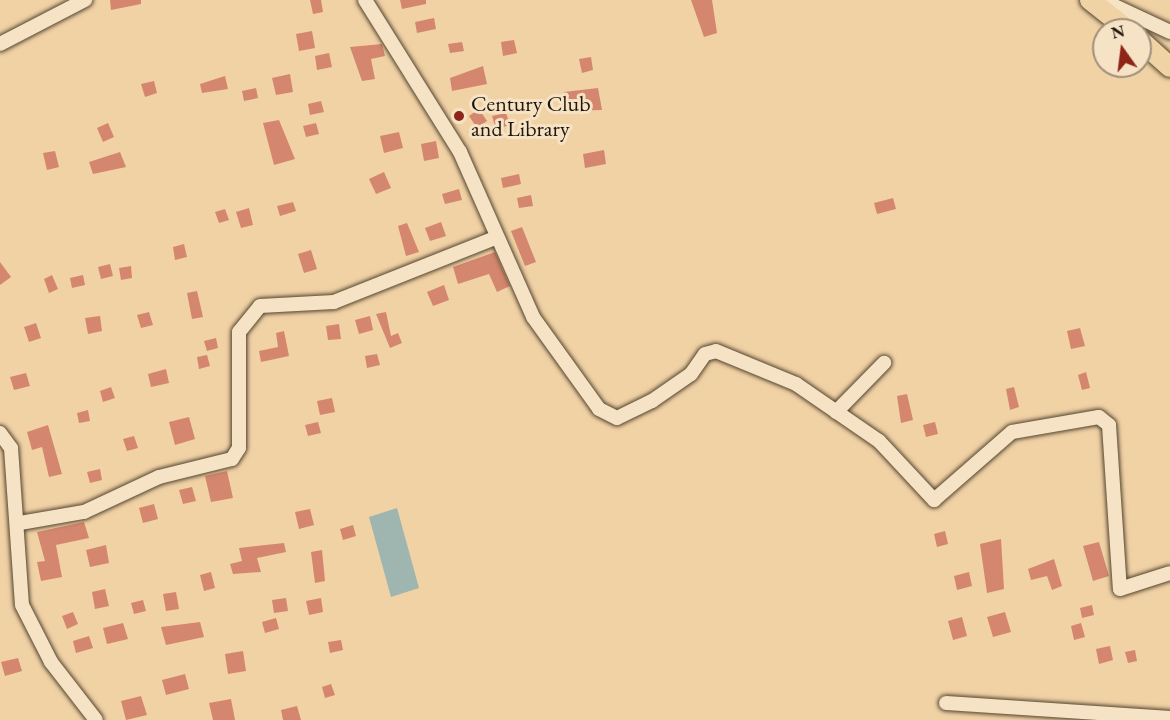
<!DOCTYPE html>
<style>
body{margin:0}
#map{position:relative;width:1170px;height:720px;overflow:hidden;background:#f1d2a5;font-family:"EB Garamond",serif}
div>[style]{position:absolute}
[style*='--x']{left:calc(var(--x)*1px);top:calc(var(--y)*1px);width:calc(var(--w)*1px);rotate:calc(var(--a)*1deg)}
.water>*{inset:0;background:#9eb5b0}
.building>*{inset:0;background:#d5866e}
.roads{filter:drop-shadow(0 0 2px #544530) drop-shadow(0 0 2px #544530)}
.minor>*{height:14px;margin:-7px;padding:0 7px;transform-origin:7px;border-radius:7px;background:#f6e2c4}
.highway>*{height:20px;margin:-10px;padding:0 10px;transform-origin:10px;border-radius:10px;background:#f1d2a5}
.dots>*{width:16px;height:16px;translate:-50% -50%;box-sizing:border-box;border:3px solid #f6e2c4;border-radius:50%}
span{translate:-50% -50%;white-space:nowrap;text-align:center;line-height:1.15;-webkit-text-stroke:6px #f6e2c4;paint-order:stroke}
.poi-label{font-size:22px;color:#1f1609}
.left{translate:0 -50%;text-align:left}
.north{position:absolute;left:1092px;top:18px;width:60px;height:60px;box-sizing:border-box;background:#f6e2c4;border:2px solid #a09079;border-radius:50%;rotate:346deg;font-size:16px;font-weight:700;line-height:24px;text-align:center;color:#1f1609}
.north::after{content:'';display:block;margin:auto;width:21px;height:27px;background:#8f2418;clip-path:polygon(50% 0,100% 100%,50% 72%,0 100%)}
</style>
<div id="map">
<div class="water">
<i style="clip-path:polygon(397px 508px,419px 588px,391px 597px,369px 517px)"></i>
</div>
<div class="building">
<i style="clip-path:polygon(110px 0,141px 0,141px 4px,111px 10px)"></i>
<i style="clip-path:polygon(310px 0,321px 0,323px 12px,313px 14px)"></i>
<i style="clip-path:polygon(400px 0,426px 0,426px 4px,402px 9px)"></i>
<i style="clip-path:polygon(691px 0,712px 0,717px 33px,704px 37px)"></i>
<i style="clip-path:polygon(434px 18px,436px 29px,417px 33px,415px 22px)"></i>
<i style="clip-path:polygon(312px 31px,315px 48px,299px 51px,296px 34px)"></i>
<i style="clip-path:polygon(514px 40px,517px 53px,503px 56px,501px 42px)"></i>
<i style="clip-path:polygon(462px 42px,464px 51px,450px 53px,448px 44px)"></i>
<i style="clip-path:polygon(382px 44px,385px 56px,371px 59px,375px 79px,362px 81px,350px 47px)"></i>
<i style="clip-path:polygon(329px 53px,332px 67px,317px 70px,315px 56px)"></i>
<i style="clip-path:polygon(591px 57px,593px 70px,582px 73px,579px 59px)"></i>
<i style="clip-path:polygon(483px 66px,487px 84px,452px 91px,450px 78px)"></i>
<i style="clip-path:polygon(290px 74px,293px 92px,276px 95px,272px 78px)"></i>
<i style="clip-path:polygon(225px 76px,228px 89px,202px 93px,200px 84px)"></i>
<i style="clip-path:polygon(154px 81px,157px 93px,145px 97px,141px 84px)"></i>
<i style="clip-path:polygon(256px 88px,258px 98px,244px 101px,242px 91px)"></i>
<i style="clip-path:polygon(598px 88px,602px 110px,568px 111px,564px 92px)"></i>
<i style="clip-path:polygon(321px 101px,324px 112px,310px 115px,308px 104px)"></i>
<i style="clip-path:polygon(479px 109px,487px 121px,477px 128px,469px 116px)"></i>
<i style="clip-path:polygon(506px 113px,510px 125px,496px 129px,492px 116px)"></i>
<i style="clip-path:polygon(279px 120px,295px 159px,274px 165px,263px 123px)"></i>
<i style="clip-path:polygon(108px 123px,114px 137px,103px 142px,97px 128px)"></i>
<i style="clip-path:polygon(316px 123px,319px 134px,306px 137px,303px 126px)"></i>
<i style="clip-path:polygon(399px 132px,403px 148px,384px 153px,380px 136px)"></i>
<i style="clip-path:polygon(436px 141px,439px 158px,424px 161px,421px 144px)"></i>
<i style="clip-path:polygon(604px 150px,606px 164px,585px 168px,583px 154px)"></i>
<i style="clip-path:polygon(55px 151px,59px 167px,47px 170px,43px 153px)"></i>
<i style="clip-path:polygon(120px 152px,126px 167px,93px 174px,89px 162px)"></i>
<i style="clip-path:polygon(384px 172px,391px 188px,376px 194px,369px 179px)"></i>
<i style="clip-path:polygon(519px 174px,521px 184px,503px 188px,501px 178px)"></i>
<i style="clip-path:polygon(459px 189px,462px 200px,445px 204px,442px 194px)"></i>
<i style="clip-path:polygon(531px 195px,533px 206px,519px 208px,517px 198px)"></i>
<i style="clip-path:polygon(893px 198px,896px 209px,877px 214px,874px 203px)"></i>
<i style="clip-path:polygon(293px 202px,296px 211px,280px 216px,277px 206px)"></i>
<i style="clip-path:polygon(249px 208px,253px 225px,241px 228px,236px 212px)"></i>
<i style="clip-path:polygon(225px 209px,229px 220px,219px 223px,215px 212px)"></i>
<i style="clip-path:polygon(441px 222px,446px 236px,430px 241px,425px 228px)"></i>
<i style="clip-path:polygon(407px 223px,419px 252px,406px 256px,398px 226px)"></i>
<i style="clip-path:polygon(522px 227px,536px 262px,525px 266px,511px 231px)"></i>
<i style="clip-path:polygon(184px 244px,187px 257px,175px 260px,173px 247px)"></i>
<i style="clip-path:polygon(311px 250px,317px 269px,304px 273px,298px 254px)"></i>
<i style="clip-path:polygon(495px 252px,510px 286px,497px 292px,489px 274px,458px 284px,453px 267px)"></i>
<i style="clip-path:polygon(0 262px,11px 277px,0 285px)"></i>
<i style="clip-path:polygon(110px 264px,113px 276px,101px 279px,98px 267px)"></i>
<i style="clip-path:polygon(131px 266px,132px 278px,121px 280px,119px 268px)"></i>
<i style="clip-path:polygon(52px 275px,58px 289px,49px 293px,44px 279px)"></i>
<i style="clip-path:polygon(83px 275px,85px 285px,72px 288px,70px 278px)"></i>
<i style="clip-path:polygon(444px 285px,449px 300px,433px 306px,427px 292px)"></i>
<i style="clip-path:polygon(197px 291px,203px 317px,192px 319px,187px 293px)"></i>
<i style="clip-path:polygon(149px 312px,153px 325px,141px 328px,137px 315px)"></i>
<i style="clip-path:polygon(386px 312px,391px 336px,398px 333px,402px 343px,390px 348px,376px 314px)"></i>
<i style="clip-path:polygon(100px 316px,102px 331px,88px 334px,85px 318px)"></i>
<i style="clip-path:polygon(370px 316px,373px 330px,359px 334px,355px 320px)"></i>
<i style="clip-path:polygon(36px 323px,41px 338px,29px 342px,24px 327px)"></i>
<i style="clip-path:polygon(339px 324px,341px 339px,328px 340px,326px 326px)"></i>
<i style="clip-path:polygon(1080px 328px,1085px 346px,1071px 349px,1067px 331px)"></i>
<i style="clip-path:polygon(284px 331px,289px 356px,261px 362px,259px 351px,278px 347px,276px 333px)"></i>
<i style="clip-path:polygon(216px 338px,218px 348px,207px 351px,204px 341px)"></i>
<i style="clip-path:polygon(377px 354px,380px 365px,367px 368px,365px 356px)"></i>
<i style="clip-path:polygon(207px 355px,210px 366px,199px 369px,197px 357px)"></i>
<i style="clip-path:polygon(166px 369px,169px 383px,151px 387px,148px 374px)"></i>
<i style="clip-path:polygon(1086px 372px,1090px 388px,1082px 390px,1078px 375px)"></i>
<i style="clip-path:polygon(26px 373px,30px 386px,14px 390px,10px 377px)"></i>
<i style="clip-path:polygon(111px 387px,115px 398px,103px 402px,100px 391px)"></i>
<i style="clip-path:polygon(1014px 387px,1019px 407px,1010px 410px,1006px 389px)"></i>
<i style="clip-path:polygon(907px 394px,913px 420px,901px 423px,897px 396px)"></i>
<i style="clip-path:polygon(332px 398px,335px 412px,320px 415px,317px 401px)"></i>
<i style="clip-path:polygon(88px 410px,90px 421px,79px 423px,77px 413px)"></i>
<i style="clip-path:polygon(189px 417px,195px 439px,175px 445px,169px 422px)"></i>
<i style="clip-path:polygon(318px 422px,321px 433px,308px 436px,305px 425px)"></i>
<i style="clip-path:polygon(935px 422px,938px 434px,926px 437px,923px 425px)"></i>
<i style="clip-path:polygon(48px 425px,62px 474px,49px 477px,42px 447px,32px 450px,27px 432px)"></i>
<i style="clip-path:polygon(134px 436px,138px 448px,127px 451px,123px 439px)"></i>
<i style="clip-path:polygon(100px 469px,102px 480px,90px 483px,87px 472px)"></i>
<i style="clip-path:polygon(227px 471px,233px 498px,211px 502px,205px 476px)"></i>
<i style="clip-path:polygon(192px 487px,196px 501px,183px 504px,179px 490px)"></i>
<i style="clip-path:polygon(154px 504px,158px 519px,143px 523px,139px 508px)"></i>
<i style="clip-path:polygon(310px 509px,314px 525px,299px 529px,295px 512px)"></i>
<i style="clip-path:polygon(84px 522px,89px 538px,56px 545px,62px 577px,41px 581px,37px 562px,45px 561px,37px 532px)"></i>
<i style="clip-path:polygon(353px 525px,356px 536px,343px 540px,340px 529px)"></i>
<i style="clip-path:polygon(945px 531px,948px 544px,937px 547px,934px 534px)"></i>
<i style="clip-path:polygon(1001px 539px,1004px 589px,987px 593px,980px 544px)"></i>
<i style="clip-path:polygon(1099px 542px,1109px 576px,1093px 581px,1083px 546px)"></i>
<i style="clip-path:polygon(284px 543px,286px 552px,257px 558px,261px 572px,233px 574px,230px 564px,242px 561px,239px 548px)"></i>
<i style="clip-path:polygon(106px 545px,109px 563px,90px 567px,86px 550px)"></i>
<i style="clip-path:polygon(322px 550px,325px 581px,315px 583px,311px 552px)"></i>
<i style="clip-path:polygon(1054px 559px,1062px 586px,1052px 590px,1047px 576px,1031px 580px,1028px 569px)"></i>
<i style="clip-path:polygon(211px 572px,215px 588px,204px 591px,200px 575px)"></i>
<i style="clip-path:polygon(969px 572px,972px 586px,957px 590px,954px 576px)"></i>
<i style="clip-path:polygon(105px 589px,109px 606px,95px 609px,92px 592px)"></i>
<i style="clip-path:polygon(176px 592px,179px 609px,166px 611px,163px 594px)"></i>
<i style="clip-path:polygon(286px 598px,288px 611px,274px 613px,272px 600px)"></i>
<i style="clip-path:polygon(321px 598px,323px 612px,309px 615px,306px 601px)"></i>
<i style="clip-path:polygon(143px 600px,146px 611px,134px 614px,131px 603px)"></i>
<i style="clip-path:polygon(1092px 605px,1094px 615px,1082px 618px,1080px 608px)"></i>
<i style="clip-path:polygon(73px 612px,78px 624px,67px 629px,62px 616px)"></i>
<i style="clip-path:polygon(1005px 612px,1011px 632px,993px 637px,987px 617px)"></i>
<i style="clip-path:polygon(962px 617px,967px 636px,953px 640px,948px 621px)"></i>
<i style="clip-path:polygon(276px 618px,279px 629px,265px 633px,262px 622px)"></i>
<i style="clip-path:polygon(200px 622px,204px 637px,166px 645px,161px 627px)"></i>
<i style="clip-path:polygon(123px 623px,128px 639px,107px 644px,103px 628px)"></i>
<i style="clip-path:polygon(1081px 623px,1085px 637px,1074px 640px,1071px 626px)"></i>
<i style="clip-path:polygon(89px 636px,93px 648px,76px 653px,73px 641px)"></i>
<i style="clip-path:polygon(341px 640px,343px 650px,330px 653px,328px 642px)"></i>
<i style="clip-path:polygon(1110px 646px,1113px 660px,1099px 664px,1096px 649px)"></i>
<i style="clip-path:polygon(1135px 650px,1137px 661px,1128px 663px,1125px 652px)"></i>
<i style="clip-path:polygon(243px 651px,246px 671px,228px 674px,225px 654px)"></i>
<i style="clip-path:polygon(18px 658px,22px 671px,5px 676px,1px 662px)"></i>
<i style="clip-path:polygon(185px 674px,189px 689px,166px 695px,162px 680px)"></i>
<i style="clip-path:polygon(331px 684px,335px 695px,325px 698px,322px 687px)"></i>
<i style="clip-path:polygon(141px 696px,147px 715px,126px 720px,121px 701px)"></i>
<i style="clip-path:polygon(231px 699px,235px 720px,213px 720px,209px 703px)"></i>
<i style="clip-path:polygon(297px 706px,301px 720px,283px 720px,281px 710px)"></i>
</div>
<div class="roads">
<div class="minor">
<i style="--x:365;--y:0;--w:179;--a:58"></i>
<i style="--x:460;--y:152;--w:180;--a:66.1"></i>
<i style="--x:533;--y:317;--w:113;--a:54.3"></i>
<i style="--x:599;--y:409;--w:20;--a:27"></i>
<i style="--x:617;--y:418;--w:39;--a:-26"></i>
<i style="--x:652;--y:401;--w:47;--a:-34.7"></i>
<i style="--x:691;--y:374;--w:24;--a:-55"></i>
<i style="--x:705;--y:354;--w:11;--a:-15"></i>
<i style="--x:716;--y:351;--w:87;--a:22.4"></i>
<i style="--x:796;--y:384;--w:101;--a:34.5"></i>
<i style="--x:879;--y:441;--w:81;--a:47"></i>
<i style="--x:934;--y:500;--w:103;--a:-41.1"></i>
<i style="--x:1012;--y:432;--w:88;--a:-9.8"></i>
<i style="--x:1099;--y:417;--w:13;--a:39"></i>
<i style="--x:1109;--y:425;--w:164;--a:86.2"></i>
<i style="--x:1120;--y:589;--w:52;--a:-17.7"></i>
<i style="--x:1102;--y:0;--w:75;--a:25.2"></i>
<i style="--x:0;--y:44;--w:96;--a:-27.4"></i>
<i style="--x:836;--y:412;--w:69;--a:-45.6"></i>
<i style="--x:0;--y:433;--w:19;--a:54"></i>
<i style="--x:11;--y:448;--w:157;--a:86"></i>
<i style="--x:22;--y:605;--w:64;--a:63"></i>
<i style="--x:51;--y:662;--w:73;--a:52.2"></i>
<i style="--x:20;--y:523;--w:65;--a:-9.8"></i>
<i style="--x:84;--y:512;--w:83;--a:-25"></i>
<i style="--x:159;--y:477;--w:75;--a:-13.9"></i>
<i style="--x:232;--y:459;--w:13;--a:-58"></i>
<i style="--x:239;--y:448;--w:116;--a:-90"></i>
<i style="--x:239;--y:332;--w:33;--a:-51"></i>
<i style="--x:260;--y:306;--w:74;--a:-3.1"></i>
<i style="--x:334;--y:302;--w:173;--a:-21.7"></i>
<i style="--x:946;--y:703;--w:225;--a:3.8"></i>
</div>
<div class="highway">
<i style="--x:1090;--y:0;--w:48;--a:38.3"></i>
<i style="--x:1140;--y:40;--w:40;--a:42"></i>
</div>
</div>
<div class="dots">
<i style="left:459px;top:116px;background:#8f2418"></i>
</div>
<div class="poi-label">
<span class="left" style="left:471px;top:116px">Century Club<br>and Library</span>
</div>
<div class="north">N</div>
</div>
